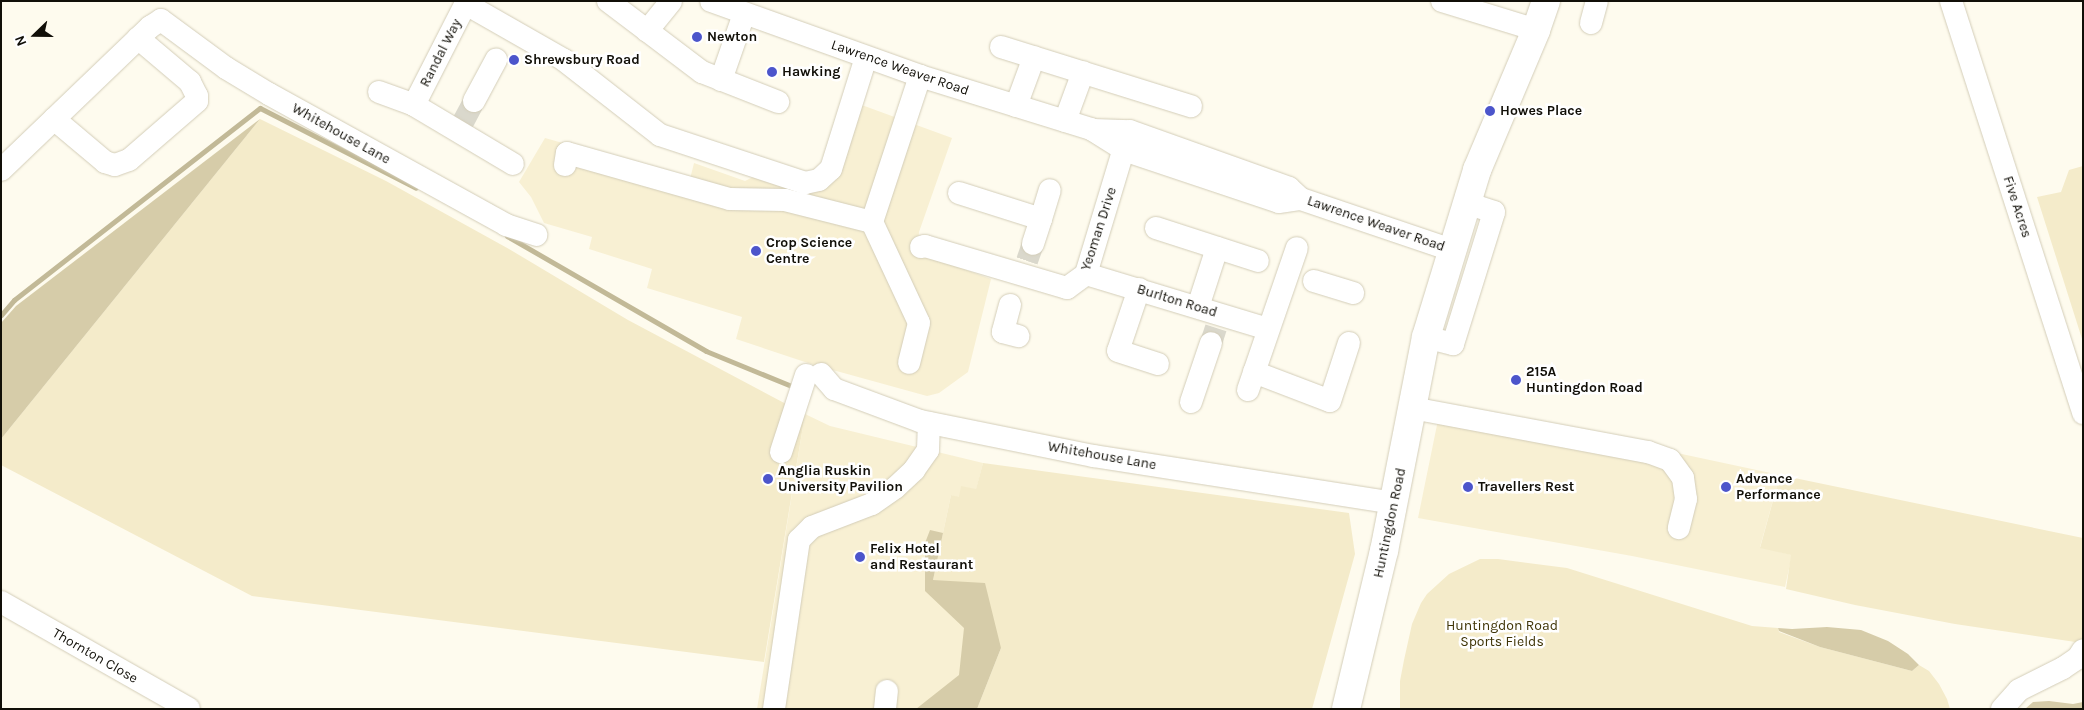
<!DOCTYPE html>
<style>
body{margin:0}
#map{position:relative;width:2084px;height:710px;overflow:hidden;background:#fefbee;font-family:Karla,sans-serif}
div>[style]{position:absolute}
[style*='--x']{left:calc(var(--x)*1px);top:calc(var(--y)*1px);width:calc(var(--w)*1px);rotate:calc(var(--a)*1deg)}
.built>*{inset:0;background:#f8f0d3}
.green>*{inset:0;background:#f4ebca}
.forest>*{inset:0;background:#d6cca9}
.stream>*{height:5px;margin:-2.5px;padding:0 2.5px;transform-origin:2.5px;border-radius:2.5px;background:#c2b997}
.minor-tunnel>*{height:22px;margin-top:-11px;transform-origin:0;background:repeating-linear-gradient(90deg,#dad8cc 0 22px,transparent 0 33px)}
.roads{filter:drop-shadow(0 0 1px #d3cdb8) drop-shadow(0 0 1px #d3cdb8)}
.minor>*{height:22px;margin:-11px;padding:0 11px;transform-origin:11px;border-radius:11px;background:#fff}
.major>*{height:28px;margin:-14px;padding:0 14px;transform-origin:14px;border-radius:14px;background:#fff}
.dots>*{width:14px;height:14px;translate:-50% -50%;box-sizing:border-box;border:2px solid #fff;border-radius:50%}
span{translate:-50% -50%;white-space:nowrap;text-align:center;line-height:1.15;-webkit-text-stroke:5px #fff;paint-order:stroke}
.poi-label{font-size:14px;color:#110f08;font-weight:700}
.left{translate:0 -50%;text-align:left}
.street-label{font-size:14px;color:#110f08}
.park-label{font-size:14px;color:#3f3406}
.frame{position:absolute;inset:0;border:2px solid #110f08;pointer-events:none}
.north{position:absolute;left:10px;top:10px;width:50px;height:50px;-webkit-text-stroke:4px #fff;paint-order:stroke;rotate:248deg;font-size:14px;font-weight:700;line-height:20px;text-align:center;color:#110f08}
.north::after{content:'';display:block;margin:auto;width:18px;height:22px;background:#110f08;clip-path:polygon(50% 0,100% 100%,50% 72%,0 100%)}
</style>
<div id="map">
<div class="built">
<i style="clip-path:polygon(859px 104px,952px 138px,919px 232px,917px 252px,991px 279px,968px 372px,939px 393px,927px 396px,811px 364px,736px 339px,742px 317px,647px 288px,652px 269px,589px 249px,592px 237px,544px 223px,531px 197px,519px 182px,545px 138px,690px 179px,694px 163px,745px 181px,755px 176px,813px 192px)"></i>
<i style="clip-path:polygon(805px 414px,830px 426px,983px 463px,976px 490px,959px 498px,951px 495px,933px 580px,985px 583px,977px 709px,757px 709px)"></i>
<i style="clip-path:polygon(1438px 420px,1649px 447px,1780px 475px,1760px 547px,1792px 555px,1785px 587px,1632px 556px,1418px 518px)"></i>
</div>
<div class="green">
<i style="clip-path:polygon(260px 119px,386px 181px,509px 249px,628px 320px,805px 414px,764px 662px,252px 596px,1px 465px,1px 439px)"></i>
<i style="clip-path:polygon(2083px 166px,2083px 342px,2037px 197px,2061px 192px,2069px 170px)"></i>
<i style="clip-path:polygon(983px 463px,1349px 513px,1355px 554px,1312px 709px,977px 709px,1001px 648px,933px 580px,951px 495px,959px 497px,961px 486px,976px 489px)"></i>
<i style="clip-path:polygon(1780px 475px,2083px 538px,2082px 643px,1955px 624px,1855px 605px,1786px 589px,1791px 555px,1760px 548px)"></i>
<i style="clip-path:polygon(1480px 559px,1498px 559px,1567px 568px,1752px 626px,1778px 628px,1779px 632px,1820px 647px,1912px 671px,1919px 665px,1929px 671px,1939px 684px,1947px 699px,1950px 709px,1400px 709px,1400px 681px,1404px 660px,1412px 624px,1421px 603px,1427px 594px,1449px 574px)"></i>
</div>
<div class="forest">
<i style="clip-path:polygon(260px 119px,1px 439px,1px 323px,16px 306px)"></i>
<i style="clip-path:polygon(930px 530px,943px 533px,933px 580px,985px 583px,1001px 648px,977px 709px,916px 709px,959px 675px,964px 628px,925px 591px,925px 543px)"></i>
<i style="clip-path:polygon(1827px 627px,1861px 630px,1888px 641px,1908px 654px,1919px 665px,1912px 671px,1820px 647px,1779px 631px,1778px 628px,1792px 629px)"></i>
<i style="clip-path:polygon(2049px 701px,2073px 704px,2083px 702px,2083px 709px,2025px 709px,2033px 702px)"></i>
</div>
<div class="stream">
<i style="--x:507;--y:236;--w:230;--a:30"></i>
<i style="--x:706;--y:351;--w:97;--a:22.3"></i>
<i style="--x:1;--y:315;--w:20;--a:-49"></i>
<i style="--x:14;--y:300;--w:312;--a:-38"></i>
<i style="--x:260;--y:108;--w:175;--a:27.1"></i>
</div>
<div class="minor-tunnel">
<i style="--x:462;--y:124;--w:26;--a:-62"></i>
<i style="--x:1027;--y:261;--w:18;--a:-71"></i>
<i style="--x:1211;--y:343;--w:16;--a:-72"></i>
</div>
<div class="roads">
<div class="minor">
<i style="--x:608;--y:1;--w:118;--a:37.1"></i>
<i style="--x:702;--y:72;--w:82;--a:21.5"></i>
<i style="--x:711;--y:1;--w:222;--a:19.7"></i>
<i style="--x:920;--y:76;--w:179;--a:17.2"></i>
<i style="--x:1091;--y:129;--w:39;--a:32"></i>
<i style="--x:1124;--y:150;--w:163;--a:18.5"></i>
<i style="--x:1279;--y:202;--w:22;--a:-8"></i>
<i style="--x:1442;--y:1;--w:98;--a:17.1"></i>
<i style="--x:1951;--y:1;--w:433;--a:72.2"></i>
<i style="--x:466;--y:4;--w:113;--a:29.7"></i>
<i style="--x:564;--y:60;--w:122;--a:38"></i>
<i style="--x:660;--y:135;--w:153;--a:18.3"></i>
<i style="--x:805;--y:183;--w:14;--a:-12"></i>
<i style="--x:819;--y:180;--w:16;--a:-43"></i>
<i style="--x:831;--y:169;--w:117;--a:-72.6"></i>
<i style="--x:1591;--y:23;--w:23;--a:-75"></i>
<i style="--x:647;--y:31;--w:38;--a:-51"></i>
<i style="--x:1001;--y:47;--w:199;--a:17.3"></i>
<i style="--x:721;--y:80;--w:70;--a:-70.8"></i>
<i style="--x:379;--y:92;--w:37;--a:20"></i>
<i style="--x:414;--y:105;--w:115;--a:30.8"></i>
<i style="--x:474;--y:101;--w:47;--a:-61.8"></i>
<i style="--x:414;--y:105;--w:117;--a:-63"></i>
<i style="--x:1016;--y:106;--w:52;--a:-69.8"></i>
<i style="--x:54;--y:119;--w:67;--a:40.1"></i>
<i style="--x:105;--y:162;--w:10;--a:17"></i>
<i style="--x:115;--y:165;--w:15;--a:-20"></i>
<i style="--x:129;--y:160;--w:90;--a:-40.9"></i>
<i style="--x:197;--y:101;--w:5;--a:-90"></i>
<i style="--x:197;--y:96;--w:16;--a:-117"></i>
<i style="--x:190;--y:82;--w:68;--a:-139.8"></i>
<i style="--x:1065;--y:121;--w:52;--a:-69.8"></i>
<i style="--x:1093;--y:130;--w:37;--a:2"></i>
<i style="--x:1130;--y:131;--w:169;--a:19.7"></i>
<i style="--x:1289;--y:188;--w:16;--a:43"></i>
<i style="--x:1301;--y:199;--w:159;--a:18.7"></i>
<i style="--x:565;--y:165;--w:12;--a:-81"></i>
<i style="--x:567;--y:153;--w:169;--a:15.8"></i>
<i style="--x:730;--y:199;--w:55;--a:1"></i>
<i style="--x:785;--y:200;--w:90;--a:14.2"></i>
<i style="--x:872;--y:222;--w:154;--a:-71.8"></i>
<i style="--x:1;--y:170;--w:207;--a:-43.8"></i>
<i style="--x:150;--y:27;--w:13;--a:-32"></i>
<i style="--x:161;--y:20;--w:81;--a:36.4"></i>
<i style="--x:226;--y:68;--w:50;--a:31.2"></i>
<i style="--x:269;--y:94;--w:271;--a:28.9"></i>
<i style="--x:506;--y:225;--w:32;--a:18"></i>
<i style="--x:959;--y:193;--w:86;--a:17.6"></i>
<i style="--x:1041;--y:219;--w:26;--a:108"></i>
<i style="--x:1041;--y:219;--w:30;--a:-73"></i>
<i style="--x:872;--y:222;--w:111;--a:65"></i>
<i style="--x:919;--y:323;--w:41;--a:104"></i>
<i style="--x:1156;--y:228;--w:107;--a:17.9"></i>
<i style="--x:921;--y:247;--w:4;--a:-14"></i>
<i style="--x:925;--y:246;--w:148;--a:16.5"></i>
<i style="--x:1067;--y:288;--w:24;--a:-36"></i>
<i style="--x:1086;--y:274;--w:145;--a:-73.2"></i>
<i style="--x:1086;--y:274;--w:190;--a:16.8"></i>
<i style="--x:1314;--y:281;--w:41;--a:17.1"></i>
<i style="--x:1139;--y:289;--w:65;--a:108.7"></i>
<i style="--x:1118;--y:351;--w:42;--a:18"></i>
<i style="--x:1010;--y:305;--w:28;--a:105"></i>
<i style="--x:1003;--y:332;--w:16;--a:15"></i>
<i style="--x:1198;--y:307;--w:62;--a:-72.1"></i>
<i style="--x:1426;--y:337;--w:28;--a:15"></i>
<i style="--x:1453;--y:344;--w:138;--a:-72.7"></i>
<i style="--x:1494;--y:212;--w:29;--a:-162"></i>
<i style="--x:1254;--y:372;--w:81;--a:20.9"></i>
<i style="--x:1330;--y:401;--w:61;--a:-71.9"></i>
<i style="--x:821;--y:374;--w:20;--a:49"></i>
<i style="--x:834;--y:389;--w:92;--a:20.4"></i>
<i style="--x:920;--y:421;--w:177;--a:11.4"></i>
<i style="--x:1094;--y:456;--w:305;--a:8.9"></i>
<i style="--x:1248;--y:390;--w:150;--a:-71"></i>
<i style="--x:1191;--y:402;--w:62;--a:-71.3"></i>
<i style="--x:1412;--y:408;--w:240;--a:10.6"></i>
<i style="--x:1648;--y:452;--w:23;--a:20"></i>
<i style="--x:1670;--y:460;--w:22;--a:54"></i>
<i style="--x:1683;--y:478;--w:21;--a:82"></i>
<i style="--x:1686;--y:499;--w:30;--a:104"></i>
<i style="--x:781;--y:452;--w:81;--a:-72"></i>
<i style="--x:1;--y:602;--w:216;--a:29.6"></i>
<i style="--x:774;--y:709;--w:171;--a:-81.6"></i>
<i style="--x:799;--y:540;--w:18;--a:-45"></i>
<i style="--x:812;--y:527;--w:64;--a:-21"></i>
<i style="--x:872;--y:504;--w:28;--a:-35"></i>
<i style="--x:895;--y:488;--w:26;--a:-43"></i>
<i style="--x:914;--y:470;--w:24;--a:-55"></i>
<i style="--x:928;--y:450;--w:27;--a:-88"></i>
<i style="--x:885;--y:709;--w:18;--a:-84"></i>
<i style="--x:2002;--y:709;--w:25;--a:-48"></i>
<i style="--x:2019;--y:690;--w:49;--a:-26.6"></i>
<i style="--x:2063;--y:668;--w:18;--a:-34"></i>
<i style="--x:2078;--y:658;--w:9;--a:-58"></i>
</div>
<div class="major">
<i style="--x:1346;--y:709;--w:163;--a:-76.5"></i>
<i style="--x:1384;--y:551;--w:218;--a:-78.9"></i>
<i style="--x:1426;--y:337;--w:175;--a:-73"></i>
<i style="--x:1477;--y:170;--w:152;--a:-67.1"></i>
<i style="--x:1536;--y:30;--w:31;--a:-71"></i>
</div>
</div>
<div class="dots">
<i style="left:697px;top:37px;background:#4c55cb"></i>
<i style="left:514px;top:60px;background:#4c55cb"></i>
<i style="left:772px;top:72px;background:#4c55cb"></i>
<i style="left:1490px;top:111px;background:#4c55cb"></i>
<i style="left:756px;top:251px;background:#4c55cb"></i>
<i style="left:1516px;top:380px;background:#4c55cb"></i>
<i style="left:768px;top:479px;background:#4c55cb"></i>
<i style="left:1468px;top:487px;background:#4c55cb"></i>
<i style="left:1726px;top:487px;background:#4c55cb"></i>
<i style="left:860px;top:557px;background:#4c55cb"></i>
</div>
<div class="poi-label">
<span class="left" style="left:707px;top:37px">Newton</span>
<span class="left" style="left:524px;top:60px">Shrewsbury Road</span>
<span class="left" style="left:782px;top:72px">Hawking</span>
<span class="left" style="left:1500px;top:111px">Howes Place</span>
<span class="left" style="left:766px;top:251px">Crop Science<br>Centre</span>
<span class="left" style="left:1526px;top:380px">215A<br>Huntingdon Road</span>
<span class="left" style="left:778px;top:479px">Anglia Ruskin<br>University Pavilion</span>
<span class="left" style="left:1736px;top:487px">Advance<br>Performance</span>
<span class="left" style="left:1478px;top:487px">Travellers Rest</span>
<span class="left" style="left:870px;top:557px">Felix Hotel<br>and Restaurant</span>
</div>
<div class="street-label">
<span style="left:441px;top:53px;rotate:-63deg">Randal Way</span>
<span style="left:900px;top:68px;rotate:19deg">Lawrence Weaver Road</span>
<span style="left:341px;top:134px;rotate:29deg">Whitehouse Lane</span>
<span style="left:2017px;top:207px;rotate:72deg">Five Acres</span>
<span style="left:1376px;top:224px;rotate:19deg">Lawrence Weaver Road</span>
<span style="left:1099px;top:229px;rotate:-72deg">Yeoman Drive</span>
<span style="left:1177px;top:301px;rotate:17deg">Burlton Road</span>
<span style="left:1102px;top:456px;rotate:10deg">Whitehouse Lane</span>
<span style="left:1390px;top:523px;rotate:-78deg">Huntingdon Road</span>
<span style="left:95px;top:656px;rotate:30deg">Thornton Close</span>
</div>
<div class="park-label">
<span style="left:1502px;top:634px">Huntingdon Road<br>Sports Fields</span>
</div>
<div class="frame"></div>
<div class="north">N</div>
</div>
